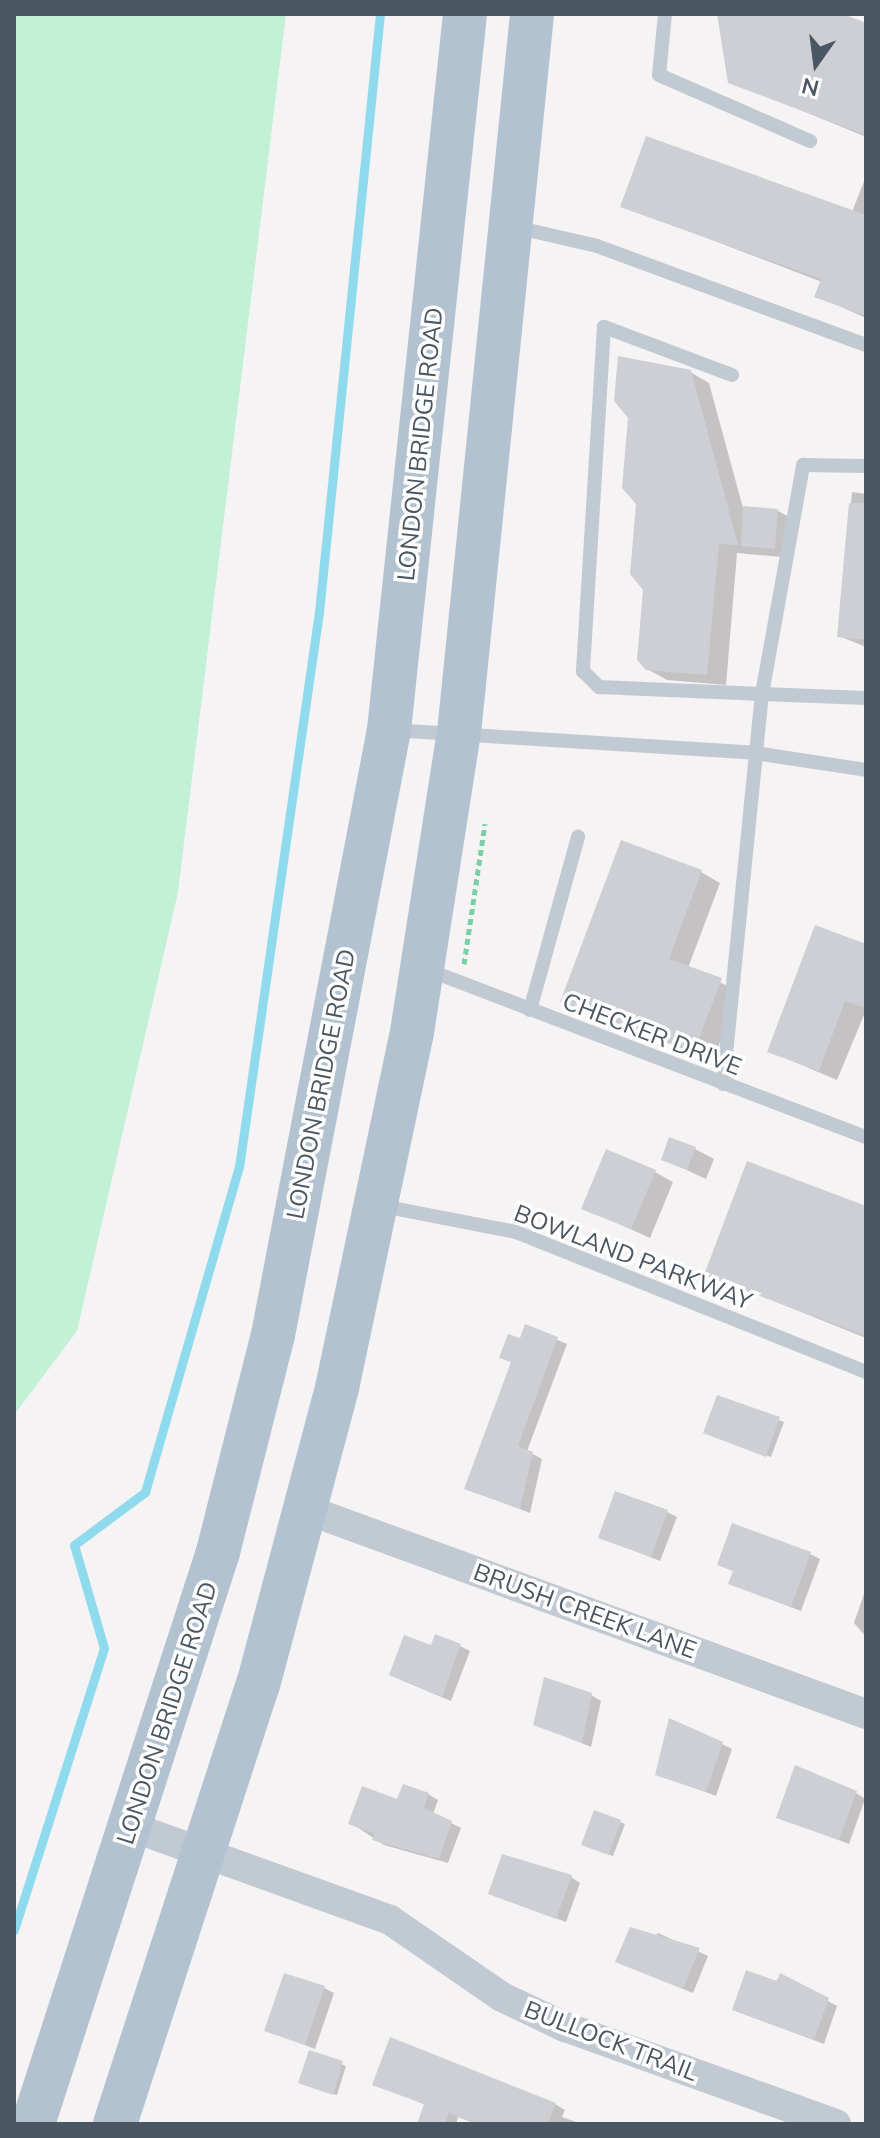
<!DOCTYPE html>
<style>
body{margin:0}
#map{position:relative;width:880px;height:2138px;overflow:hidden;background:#f5f3f3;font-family:Mulish,sans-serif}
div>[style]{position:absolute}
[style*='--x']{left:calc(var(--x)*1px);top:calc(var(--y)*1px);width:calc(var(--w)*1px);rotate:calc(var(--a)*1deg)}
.green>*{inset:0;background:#c3f1d5}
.shadow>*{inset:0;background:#0003}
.stream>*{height:9px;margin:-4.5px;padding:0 4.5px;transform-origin:4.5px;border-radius:4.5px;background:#90daee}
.building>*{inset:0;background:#cdcfd5}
.path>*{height:5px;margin-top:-2.5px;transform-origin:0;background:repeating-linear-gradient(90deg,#7ad0a6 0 6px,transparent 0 10px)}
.lane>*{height:14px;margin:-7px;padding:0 7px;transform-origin:7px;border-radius:7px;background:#c1cad2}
.street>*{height:30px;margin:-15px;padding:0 15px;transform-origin:15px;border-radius:15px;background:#c1cad2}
.primary>*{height:44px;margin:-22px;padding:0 22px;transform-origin:22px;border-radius:22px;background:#b3c2d1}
span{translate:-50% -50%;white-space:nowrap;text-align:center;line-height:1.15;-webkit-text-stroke:7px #fff;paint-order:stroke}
.street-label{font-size:24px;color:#4a5661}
.frame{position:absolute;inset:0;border:16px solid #4a5661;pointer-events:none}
.north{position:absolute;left:776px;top:24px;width:80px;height:80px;-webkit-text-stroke:6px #fff;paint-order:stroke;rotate:194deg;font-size:22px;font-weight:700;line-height:32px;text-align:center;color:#4a5661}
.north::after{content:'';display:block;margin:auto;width:28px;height:36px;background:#4a5661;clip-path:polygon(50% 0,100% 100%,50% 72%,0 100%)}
</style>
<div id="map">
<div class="green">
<i style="clip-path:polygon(14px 14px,286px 14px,178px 892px,77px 1331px,14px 1415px)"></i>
</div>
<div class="shadow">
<i style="clip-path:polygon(719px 14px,837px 14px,866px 25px,864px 136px,730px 81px)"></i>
<i style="clip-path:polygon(866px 176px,866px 318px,817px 296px,822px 282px,623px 206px,852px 212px)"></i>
<i style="clip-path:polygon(690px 372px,709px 383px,743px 508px,778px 511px,797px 521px,793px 558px,737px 553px,726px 685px,667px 680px,647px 669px)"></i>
<i style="clip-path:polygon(852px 492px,866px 494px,866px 647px,839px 636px)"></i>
<i style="clip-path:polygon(701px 872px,720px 883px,688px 968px,739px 991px,713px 1061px,563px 1001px)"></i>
<i style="clip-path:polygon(866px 946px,866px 1010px,837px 1080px,769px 1051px)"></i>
<i style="clip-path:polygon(695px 1149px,714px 1159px,706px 1179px,663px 1159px)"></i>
<i style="clip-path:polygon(655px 1172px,673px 1182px,650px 1238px,584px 1208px)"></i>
<i style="clip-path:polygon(866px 1208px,866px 1338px,707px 1274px)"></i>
<i style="clip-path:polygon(527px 1327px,567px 1344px,527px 1451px,542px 1459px,530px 1513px,466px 1488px)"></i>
<i style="clip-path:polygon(718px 1397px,784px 1422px,771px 1457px,709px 1435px)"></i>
<i style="clip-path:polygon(667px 1512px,677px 1517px,660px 1561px,600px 1537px)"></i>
<i style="clip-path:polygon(810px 1554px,820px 1559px,801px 1611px,731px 1584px)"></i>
<i style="clip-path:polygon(866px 1588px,866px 1637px,854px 1623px)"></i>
<i style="clip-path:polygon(460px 1646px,470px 1651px,451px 1701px,401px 1680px,432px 1647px)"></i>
<i style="clip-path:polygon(591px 1695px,601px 1701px,591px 1747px,535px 1724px)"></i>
<i style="clip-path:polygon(722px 1744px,732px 1749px,716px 1796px,658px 1774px)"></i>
<i style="clip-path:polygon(856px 1793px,865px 1799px,849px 1844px,778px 1817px)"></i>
<i style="clip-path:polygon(428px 1794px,438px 1800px,433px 1814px,461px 1828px,448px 1863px,384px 1845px,351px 1823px)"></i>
<i style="clip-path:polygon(595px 1813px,625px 1824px,613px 1856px,588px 1847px)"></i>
<i style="clip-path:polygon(571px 1877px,580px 1883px,566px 1922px,490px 1894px)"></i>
<i style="clip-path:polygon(658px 1933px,708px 1956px,693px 1993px,627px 1966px)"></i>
<i style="clip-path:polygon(781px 1976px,837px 2006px,824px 2044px,744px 2014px)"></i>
<i style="clip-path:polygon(324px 1988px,334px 1993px,315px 2049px,266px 2030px)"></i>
<i style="clip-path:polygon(310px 2053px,346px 2066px,337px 2095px,304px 2085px)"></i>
<i style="clip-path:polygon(374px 2084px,555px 2104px,565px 2110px,562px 2117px,582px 2124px,476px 2124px,458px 2117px,456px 2124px,429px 2124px,426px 2105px)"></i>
</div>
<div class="stream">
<i style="--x:14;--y:1930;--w:296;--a:-72.3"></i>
<i style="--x:104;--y:1648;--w:107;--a:-106.2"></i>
<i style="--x:74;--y:1545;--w:89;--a:-36.7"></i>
<i style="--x:145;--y:1492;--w:338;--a:-73.9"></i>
<i style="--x:239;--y:1167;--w:561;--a:-81.8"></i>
<i style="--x:319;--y:612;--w:601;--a:-84.18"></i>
</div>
<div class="building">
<i style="clip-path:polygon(717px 14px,843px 14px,866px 23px,866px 135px,728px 83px)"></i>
<i style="clip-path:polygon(646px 136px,866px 215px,866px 316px,814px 297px,821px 279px,620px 207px)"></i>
<i style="clip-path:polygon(618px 356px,691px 370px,738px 545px,719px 544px,707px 675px,646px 670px,637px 660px,643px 590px,630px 574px,636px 504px,622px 488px,628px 418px,614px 401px)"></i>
<i style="clip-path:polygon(849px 503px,866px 503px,866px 640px,837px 637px)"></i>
<i style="clip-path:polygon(743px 506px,778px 509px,775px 549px,741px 546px)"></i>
<i style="clip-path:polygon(621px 840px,702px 870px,669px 959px,722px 978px,694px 1052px,560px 1002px)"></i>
<i style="clip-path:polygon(815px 925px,866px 944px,866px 1008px,845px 1001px,819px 1071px,767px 1052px)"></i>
<i style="clip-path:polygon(669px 1137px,696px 1147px,687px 1170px,661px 1160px)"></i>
<i style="clip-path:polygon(606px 1149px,656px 1170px,631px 1229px,581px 1209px)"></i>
<i style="clip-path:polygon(747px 1161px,866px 1206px,866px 1336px,704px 1275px)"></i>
<i style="clip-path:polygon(525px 1324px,558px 1337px,518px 1446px,533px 1452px,520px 1509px,464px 1489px,511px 1362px,499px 1358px,508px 1334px,520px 1338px)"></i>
<i style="clip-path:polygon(717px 1395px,780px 1417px,766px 1457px,703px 1433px)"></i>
<i style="clip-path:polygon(615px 1491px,668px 1510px,651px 1557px,598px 1538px)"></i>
<i style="clip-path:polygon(732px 1523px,811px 1552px,791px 1607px,728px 1584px,733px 1571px,717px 1565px)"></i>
<i style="clip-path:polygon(435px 1634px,461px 1644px,442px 1697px,389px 1675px,404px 1635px,431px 1645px)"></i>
<i style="clip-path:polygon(544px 1677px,592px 1693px,582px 1743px,533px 1725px)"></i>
<i style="clip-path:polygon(669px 1718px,723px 1742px,706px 1792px,655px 1775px)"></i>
<i style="clip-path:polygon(795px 1765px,857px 1791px,839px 1840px,776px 1818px)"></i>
<i style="clip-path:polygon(403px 1784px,429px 1793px,424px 1808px,452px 1821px,439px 1859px,372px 1840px,375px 1834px,348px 1824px,362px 1786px,397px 1799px)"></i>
<i style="clip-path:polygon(594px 1810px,621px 1820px,609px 1855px,581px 1845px)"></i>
<i style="clip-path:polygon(502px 1854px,572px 1875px,556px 1919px,488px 1894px)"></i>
<i style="clip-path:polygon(630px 1927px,700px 1948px,683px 1989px,615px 1962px)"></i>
<i style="clip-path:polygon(746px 1970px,777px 1981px,780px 1973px,829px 1998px,814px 2040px,732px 2010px)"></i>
<i style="clip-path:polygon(284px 1973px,325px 1986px,305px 2045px,264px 2031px)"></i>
<i style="clip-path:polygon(390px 2037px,556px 2103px,548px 2124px,478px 2124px,449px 2113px,445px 2124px,417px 2124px,424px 2104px,372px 2085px)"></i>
<i style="clip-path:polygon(309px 2050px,343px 2061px,333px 2095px,298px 2083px)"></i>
</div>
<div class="path">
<i style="--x:464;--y:964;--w:142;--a:-81.5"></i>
</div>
<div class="lane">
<i style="--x:665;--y:14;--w:61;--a:95.6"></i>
<i style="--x:659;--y:75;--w:165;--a:23.6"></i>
<i style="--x:515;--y:227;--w:84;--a:13"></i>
<i style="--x:597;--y:246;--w:287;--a:20.2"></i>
<i style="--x:732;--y:375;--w:137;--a:-159.4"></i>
<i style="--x:604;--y:327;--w:345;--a:93.5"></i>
<i style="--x:583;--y:671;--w:23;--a:45"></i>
<i style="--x:599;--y:687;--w:163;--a:2.5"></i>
<i style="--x:762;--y:694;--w:233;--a:-79.8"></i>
<i style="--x:803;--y:465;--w:63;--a:0.9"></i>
<i style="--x:392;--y:730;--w:364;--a:3.6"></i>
<i style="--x:755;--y:753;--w:112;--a:8.7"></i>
<i style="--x:428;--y:970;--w:469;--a:20.9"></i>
<i style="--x:530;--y:1010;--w:180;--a:-74.5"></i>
<i style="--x:723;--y:1084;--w:392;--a:-84.3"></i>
<i style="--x:762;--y:694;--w:104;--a:2.2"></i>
<i style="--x:382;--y:1206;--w:136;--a:11"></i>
<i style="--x:516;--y:1232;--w:377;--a:21.8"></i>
</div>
<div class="street">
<i style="--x:305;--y:1509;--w:597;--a:20.07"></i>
<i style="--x:132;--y:1827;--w:274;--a:19.8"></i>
<i style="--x:390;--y:1920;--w:136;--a:34.5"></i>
<i style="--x:502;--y:1997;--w:70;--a:25.5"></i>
<i style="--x:565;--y:2027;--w:288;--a:19.7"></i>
</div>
<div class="primary">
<i style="--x:33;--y:2124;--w:601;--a:-72.08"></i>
<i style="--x:218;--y:1552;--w:224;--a:-75.8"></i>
<i style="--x:273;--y:1335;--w:616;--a:-79.15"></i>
<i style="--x:389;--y:730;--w:720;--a:-83.94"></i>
<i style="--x:115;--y:2124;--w:462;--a:-72"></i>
<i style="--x:258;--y:1685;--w:307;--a:-75.1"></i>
<i style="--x:337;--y:1388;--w:364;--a:-78.1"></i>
<i style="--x:412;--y:1032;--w:303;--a:-81.1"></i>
<i style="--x:459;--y:733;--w:723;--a:-84.2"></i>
</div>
<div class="street-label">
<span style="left:420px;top:444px;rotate:-84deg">LONDON BRIDGE ROAD</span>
<span style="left:652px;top:1034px;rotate:21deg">CHECKER DRIVE</span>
<span style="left:321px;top:1084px;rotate:-79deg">LONDON BRIDGE ROAD</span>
<span style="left:633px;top:1257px;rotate:21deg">BOWLAND PARKWAY</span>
<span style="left:585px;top:1611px;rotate:20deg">BRUSH CREEK LANE</span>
<span style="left:167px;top:1713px;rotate:-72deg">LONDON BRIDGE ROAD</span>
<span style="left:611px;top:2041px;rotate:21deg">BULLOCK TRAIL</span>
</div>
<div class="frame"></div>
<div class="north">N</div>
</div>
